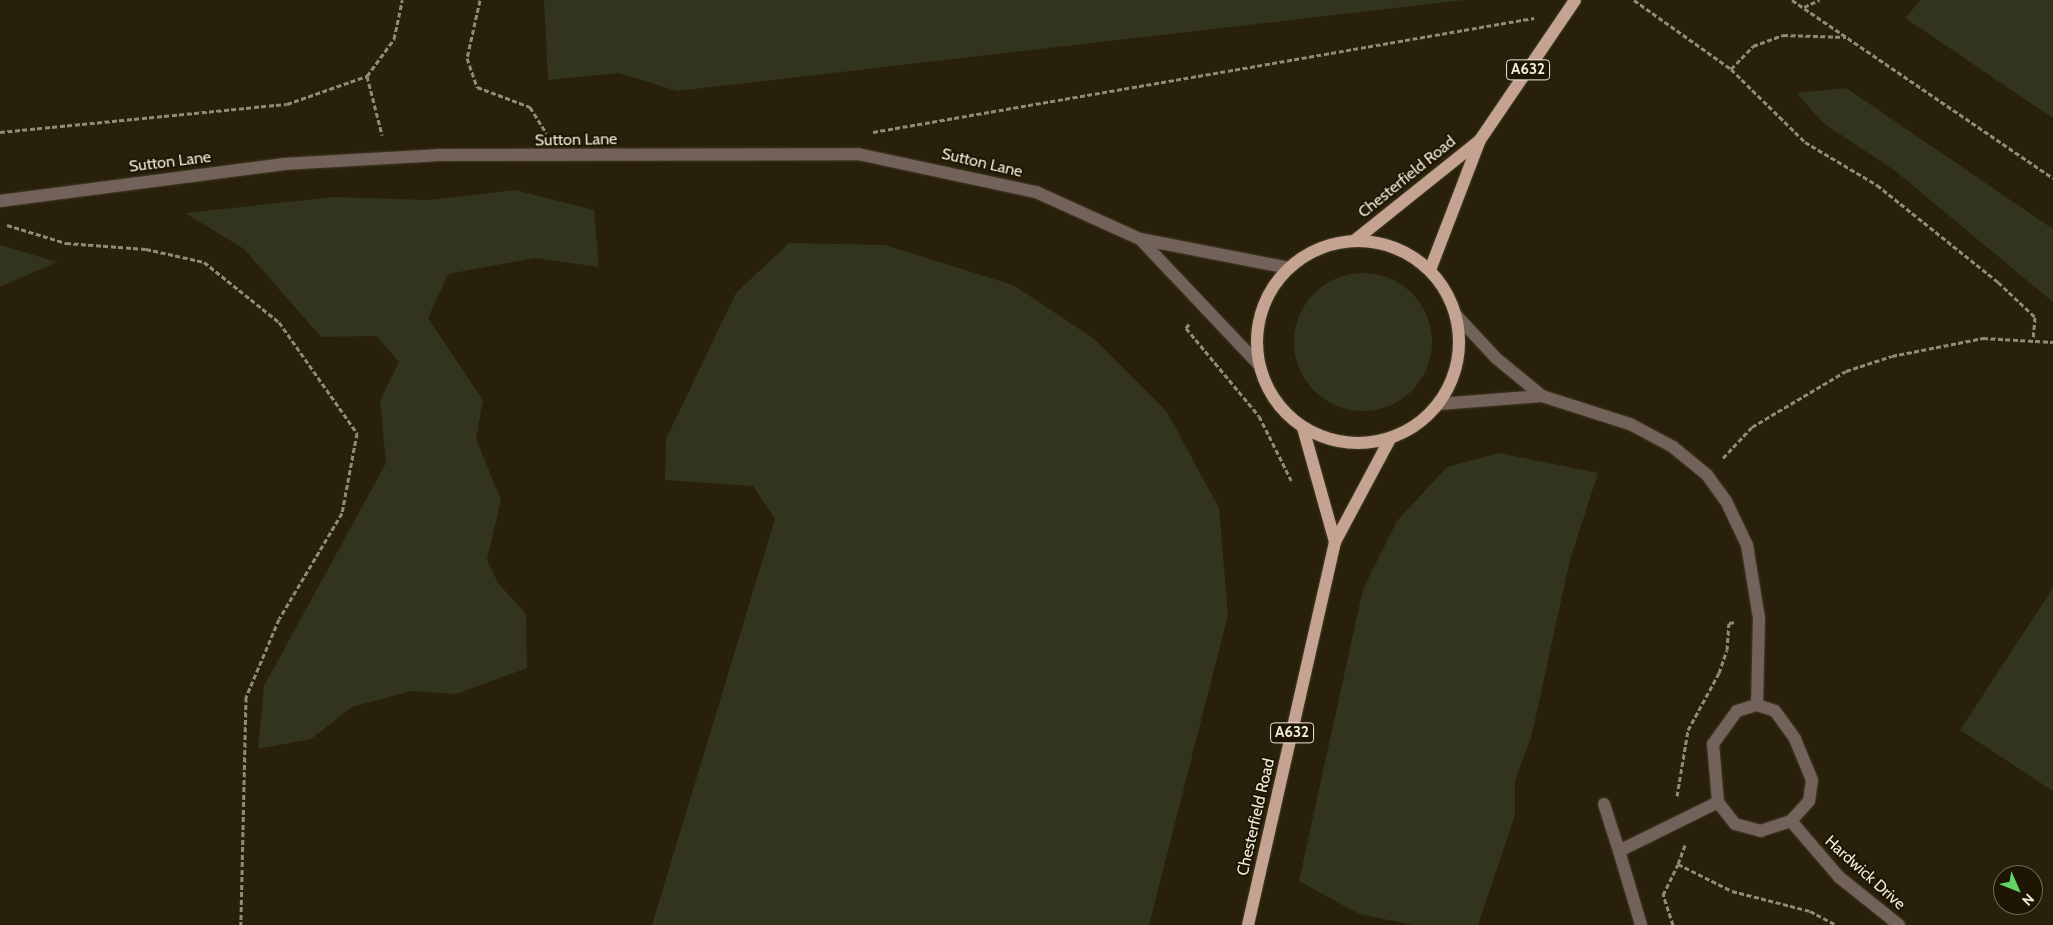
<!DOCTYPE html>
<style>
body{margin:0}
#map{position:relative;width:2053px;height:925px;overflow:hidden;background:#28200a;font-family:Cabin,sans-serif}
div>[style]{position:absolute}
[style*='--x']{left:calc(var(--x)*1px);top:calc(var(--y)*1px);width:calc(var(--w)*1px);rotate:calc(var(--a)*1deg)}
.green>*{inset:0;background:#32341d}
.round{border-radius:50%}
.path>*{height:3px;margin-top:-1.5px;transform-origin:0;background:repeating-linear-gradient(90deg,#918a79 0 5px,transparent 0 7.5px)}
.roads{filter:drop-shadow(0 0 1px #443c28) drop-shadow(0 0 1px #443c28)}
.minor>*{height:12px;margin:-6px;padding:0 6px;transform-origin:6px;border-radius:6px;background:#726259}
.major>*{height:12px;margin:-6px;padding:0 6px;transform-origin:6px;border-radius:6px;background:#c5a391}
.major>.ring{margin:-6px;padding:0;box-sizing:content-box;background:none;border:12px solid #c5a391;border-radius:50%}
span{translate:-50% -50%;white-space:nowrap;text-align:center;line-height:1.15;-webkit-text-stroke:4px #1e1602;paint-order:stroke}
.shield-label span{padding:1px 4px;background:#1e1602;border:1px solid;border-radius:4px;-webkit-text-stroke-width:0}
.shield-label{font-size:15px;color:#f1ebde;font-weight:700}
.street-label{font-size:16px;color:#f1ebde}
.north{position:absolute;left:1993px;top:865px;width:50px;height:50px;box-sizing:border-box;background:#1e1602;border:1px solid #726b5a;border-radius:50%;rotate:134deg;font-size:14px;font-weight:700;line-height:20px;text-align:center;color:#f1ebde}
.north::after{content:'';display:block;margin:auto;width:18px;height:22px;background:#65d467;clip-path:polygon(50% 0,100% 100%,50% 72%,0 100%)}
</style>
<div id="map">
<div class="green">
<i style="clip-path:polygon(544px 0,1464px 0,677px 91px,619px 73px,548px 80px)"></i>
<i style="clip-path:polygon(1921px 0,2053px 0,2053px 118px,1905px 18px)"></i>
<i style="clip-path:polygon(1846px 88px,2053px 229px,2053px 302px,1894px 170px,1823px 123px,1797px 93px)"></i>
<i style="clip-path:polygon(515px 190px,594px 210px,599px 267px,535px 258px,448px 274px,428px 318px,483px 400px,476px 439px,501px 500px,487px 560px,498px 583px,526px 614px,527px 668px,456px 694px,411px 691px,352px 707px,311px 739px,258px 749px,264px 686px,386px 463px,380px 401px,399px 362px,376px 336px,321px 337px,244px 249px,185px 213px,334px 197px,430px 200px)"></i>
<i style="clip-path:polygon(789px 243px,885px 245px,1013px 285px,1094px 339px,1167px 412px,1219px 508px,1228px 615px,1149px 925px,652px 925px,775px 519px,753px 486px,665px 480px,666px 439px,736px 293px)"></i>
<i style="clip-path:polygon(0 245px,57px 262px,0 287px)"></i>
<i class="round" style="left:1294px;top:273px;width:138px;height:138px"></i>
<i style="clip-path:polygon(1499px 453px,1598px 473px,1570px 560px,1531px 738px,1515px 780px,1515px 815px,1478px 925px,1413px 925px,1359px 914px,1299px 881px,1363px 589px,1397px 521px,1447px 467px)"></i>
<i style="clip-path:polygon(2053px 588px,2053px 791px,1960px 730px)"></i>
</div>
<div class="path">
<i style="--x:480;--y:0;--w:59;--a:102.6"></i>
<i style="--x:467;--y:58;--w:31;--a:71"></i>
<i style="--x:477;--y:87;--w:57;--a:20.7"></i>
<i style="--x:530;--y:107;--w:31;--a:58"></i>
<i style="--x:1634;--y:0;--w:119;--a:35.4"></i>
<i style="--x:1731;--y:69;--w:104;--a:44.6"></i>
<i style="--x:1805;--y:142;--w:84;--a:30.8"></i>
<i style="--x:1877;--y:185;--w:155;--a:38.7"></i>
<i style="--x:1998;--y:282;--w:51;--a:43.4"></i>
<i style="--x:2035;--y:317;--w:22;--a:95"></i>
<i style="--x:1792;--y:0;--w:316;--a:34.3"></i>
<i style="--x:1804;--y:7;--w:17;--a:-25"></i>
<i style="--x:1731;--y:69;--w:32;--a:-46"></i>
<i style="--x:1753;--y:46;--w:32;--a:-20"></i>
<i style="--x:1783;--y:35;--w:63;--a:1.8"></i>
<i style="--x:367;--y:76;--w:61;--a:75.7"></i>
<i style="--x:0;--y:132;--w:288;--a:-5.6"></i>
<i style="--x:287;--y:104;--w:85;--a:-19.3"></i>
<i style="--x:367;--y:76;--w:46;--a:-53.9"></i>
<i style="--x:394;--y:39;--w:40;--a:-78"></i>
<i style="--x:873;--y:132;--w:671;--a:-9.79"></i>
<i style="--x:7;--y:225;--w:62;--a:17"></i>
<i style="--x:66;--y:243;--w:80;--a:4.3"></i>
<i style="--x:146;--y:249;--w:59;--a:12.6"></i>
<i style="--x:204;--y:262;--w:96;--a:38.7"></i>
<i style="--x:279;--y:322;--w:136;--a:54.9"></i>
<i style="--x:357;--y:433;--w:81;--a:100.6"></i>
<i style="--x:342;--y:513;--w:123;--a:120.7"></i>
<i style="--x:279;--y:619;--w:85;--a:112.9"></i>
<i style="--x:246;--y:697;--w:228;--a:91.3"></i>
<i style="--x:1189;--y:324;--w:5;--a:127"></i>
<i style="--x:1186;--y:328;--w:114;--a:50.3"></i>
<i style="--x:1259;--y:416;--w:72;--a:63.4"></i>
<i style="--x:1723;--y:458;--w:42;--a:-46.9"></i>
<i style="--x:1752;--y:427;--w:109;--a:-30.8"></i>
<i style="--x:1846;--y:371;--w:48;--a:-18.1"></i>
<i style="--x:1892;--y:356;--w:93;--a:-11.2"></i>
<i style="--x:1983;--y:338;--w:70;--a:3.3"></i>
<i style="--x:1677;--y:796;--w:67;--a:-80.5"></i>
<i style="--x:1688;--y:730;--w:65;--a:-61.5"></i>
<i style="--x:1719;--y:673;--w:24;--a:-71"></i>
<i style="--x:1727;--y:650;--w:27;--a:-86"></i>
<i style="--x:1729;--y:623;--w:7;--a:-8"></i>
<i style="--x:1685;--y:845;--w:20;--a:110"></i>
<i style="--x:1678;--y:864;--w:60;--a:26.6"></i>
<i style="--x:1732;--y:891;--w:81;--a:14.4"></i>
<i style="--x:1810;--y:911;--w:30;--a:28"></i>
<i style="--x:1673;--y:925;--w:32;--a:-108"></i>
<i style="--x:1663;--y:895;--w:34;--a:-64"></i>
</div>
<div class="roads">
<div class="minor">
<i style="--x:0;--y:201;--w:285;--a:-7.4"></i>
<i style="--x:283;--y:164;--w:154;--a:-3.3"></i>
<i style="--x:437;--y:155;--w:421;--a:-0.1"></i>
<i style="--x:858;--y:154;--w:182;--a:12.1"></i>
<i style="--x:1036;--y:192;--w:114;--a:24.3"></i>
<i style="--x:1140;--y:239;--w:152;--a:11"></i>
<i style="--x:1140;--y:239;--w:173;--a:46.6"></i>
<i style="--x:1456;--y:315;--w:59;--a:47.1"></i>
<i style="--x:1496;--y:358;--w:60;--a:39.6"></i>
<i style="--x:1439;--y:404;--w:103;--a:-4.4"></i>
<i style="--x:1542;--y:396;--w:92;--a:17.7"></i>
<i style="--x:1630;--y:424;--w:49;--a:28.1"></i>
<i style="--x:1673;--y:447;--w:44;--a:39.5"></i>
<i style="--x:1707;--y:475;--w:32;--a:54"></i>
<i style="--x:1726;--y:501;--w:49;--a:64.5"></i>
<i style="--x:1747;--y:545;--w:74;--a:80.7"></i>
<i style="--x:1759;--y:618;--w:87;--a:91.3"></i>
<i style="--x:1757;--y:705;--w:19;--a:18"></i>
<i style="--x:1775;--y:711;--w:34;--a:54"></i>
<i style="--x:1795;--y:739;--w:44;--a:67.5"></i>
<i style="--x:1812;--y:780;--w:21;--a:98"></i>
<i style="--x:1809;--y:801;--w:27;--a:132"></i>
<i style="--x:1791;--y:821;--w:32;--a:162"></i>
<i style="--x:1761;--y:831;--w:27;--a:-165"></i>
<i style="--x:1735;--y:824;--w:28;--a:-128"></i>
<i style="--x:1718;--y:802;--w:58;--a:-94.9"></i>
<i style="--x:1713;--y:744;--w:41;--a:-54"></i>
<i style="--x:1737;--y:711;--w:21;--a:-17"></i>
<i style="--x:1604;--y:804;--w:49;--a:72.3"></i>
<i style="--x:1619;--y:851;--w:110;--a:-26.3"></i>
<i style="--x:1791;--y:821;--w:74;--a:49.4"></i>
<i style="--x:1839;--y:877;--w:77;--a:38.7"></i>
<i style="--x:1619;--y:851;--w:77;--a:73.4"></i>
</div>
<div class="major">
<i class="ring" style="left:1257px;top:241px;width:190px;height:190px"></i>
<i style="--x:1354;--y:241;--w:161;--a:-38.7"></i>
<i style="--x:1430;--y:270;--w:139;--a:-69"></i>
<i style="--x:1480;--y:140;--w:169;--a:-55.8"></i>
<i style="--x:1303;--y:428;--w:118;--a:74.3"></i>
<i style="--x:1248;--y:925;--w:393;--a:-77.2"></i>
<i style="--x:1335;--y:542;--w:117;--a:-61.9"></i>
</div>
</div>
<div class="shield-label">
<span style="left:1528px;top:70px">A632</span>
<span style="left:1292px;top:733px">A632</span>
</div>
<div class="street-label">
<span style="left:576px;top:140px;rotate:-1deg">Sutton Lane</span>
<span style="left:170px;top:162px;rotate:-7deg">Sutton Lane</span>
<span style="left:982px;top:163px;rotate:13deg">Sutton Lane</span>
<span style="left:1407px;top:177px;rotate:-39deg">Chesterfield Road</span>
<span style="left:1256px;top:817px;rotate:-77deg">Chesterfield Road</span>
<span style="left:1865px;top:873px;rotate:42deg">Hardwick Drive</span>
</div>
<div class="north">N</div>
</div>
